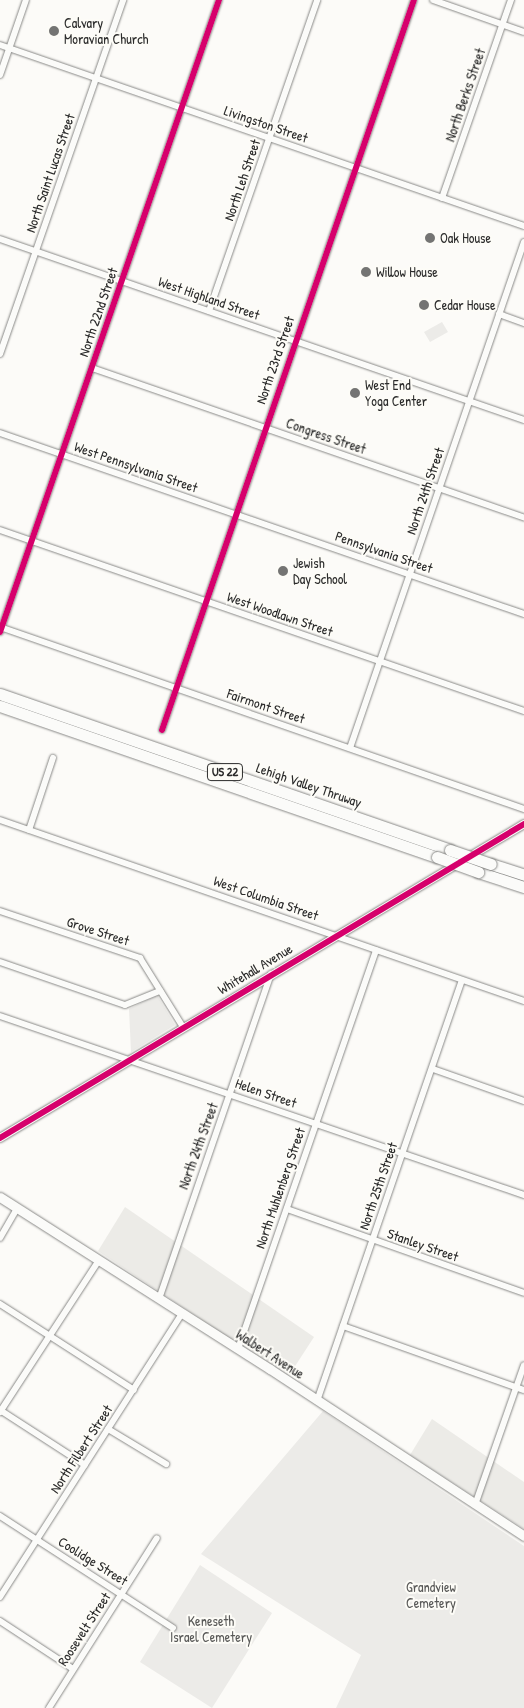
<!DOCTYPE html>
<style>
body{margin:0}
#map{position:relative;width:524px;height:1708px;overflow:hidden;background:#fcfbf8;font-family:"Patrick Hand",sans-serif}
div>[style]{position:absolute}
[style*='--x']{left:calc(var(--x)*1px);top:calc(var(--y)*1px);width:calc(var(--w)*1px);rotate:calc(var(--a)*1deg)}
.built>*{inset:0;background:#ecebe7}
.green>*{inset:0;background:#ecebe8}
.roads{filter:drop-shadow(0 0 1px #898987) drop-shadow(0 0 1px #898987)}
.minor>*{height:6px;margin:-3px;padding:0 3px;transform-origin:3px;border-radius:3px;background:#fbfbf9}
.tertiary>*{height:8px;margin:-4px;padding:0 4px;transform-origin:4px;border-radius:4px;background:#fbfbf9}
.secondary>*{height:9px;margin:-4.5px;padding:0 4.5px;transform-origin:4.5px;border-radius:4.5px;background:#fbfbf9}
.motorway>*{height:11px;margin:-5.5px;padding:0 5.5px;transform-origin:5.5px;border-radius:5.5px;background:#fbfbf9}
.bridges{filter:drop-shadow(0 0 1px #898987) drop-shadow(0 0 1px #898987)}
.motorway-bridge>*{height:11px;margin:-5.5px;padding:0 5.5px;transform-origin:5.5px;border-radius:5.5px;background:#fbfbf9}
.cycleway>*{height:6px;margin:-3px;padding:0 3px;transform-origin:3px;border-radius:3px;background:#d6006c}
.dots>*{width:14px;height:14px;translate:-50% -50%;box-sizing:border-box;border:2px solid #fdfcf7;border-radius:50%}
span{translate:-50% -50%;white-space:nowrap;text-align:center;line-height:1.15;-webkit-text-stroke:4px #fdfcf7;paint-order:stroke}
.shield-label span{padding:1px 4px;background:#fdfcf7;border:1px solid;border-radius:4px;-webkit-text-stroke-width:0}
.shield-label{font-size:12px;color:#2b2b2b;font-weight:700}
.poi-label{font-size:14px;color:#2b2b2b}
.left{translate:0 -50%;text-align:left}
.street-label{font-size:14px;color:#2b2b2b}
.park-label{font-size:14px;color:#585857}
</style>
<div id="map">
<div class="built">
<i style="clip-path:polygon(125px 1207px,314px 1337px,288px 1377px,98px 1251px)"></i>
<i style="clip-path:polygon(432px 1419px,524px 1482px,524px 1529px,410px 1455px)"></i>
</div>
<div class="green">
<i style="clip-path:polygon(442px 322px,448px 332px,430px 342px,424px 332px)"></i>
<i style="clip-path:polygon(157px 995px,175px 1025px,131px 1052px,129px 1009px)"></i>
<i style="clip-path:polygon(323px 1411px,524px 1546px,524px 1708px,336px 1708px,361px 1655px,201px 1554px)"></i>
<i style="clip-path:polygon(200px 1565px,272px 1613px,212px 1708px,140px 1662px)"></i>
</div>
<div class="roads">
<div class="minor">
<i style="--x:433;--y:0;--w:96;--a:19.4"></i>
<i style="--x:0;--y:45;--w:554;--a:19.06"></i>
<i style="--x:0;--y:75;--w:79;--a:-70.9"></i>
<i style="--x:442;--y:198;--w:210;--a:-70.8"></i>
<i style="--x:0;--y:239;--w:554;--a:19.06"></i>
<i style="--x:209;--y:311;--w:329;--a:-70.8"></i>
<i style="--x:499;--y:314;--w:27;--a:20"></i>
<i style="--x:0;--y:354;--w:375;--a:-70.8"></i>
<i style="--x:92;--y:368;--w:457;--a:19.1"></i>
<i style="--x:0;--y:433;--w:554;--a:19.06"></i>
<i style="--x:0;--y:530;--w:554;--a:19.06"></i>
<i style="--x:0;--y:627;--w:555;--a:19.15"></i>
<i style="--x:0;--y:632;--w:669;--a:-70.89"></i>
<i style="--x:162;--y:730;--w:772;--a:-70.96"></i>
<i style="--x:350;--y:748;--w:535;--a:-71.02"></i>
<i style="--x:0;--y:820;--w:554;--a:19.06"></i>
<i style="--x:29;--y:830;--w:76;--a:-71.6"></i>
<i style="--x:0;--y:911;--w:148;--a:18.6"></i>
<i style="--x:140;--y:958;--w:81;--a:58.1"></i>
<i style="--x:0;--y:962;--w:132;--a:19"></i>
<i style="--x:125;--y:1005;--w:38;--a:-22"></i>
<i style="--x:0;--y:1016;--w:554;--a:18.86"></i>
<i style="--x:433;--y:1069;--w:96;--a:19.4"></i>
<i style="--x:287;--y:1209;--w:251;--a:19.5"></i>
<i style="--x:0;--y:1238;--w:34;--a:-60"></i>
<i style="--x:159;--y:1299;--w:344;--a:-71"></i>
<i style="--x:0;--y:1304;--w:159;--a:32.7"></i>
<i style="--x:343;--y:1326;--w:192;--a:19.5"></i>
<i style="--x:238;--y:1349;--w:422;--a:-70.9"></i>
<i style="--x:317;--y:1401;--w:445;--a:-71"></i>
<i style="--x:0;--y:1410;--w:101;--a:32.9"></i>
<i style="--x:0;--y:1412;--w:181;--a:-56.9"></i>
<i style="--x:108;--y:1429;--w:68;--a:31.1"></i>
<i style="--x:475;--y:1505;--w:148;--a:-70.7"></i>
<i style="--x:0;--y:1516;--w:206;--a:32.9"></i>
<i style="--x:0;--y:1597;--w:336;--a:-57.3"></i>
<i style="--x:0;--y:1621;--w:87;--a:33.3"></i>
<i style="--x:49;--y:1708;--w:201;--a:-57.6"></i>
</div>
<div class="tertiary">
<i style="--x:0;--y:1138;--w:611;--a:-30.93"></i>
</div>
<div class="secondary">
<i style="--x:0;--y:1197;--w:320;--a:32.5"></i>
<i style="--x:270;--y:1369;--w:304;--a:33.3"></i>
</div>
<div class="motorway">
<i style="--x:0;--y:694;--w:476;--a:19.1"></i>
<i style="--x:0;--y:706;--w:462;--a:19.1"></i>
<i style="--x:491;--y:864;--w:35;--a:18"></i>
<i style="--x:478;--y:872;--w:48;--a:18.1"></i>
</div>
</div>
<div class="bridges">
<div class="motorway-bridge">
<i style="--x:450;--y:850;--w:43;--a:18.9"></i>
<i style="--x:437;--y:857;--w:44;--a:20.1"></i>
</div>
</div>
<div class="cycleway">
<i style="--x:0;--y:632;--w:669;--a:-70.89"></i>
<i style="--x:162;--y:730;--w:772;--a:-70.96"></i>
<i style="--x:0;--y:1138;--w:611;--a:-30.93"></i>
</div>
<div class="dots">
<i style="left:54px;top:31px;background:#747473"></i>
<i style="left:430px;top:238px;background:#747473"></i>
<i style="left:366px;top:272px;background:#747473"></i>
<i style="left:424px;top:305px;background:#747473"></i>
<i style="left:355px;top:393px;background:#747473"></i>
<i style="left:283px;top:571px;background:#747473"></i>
</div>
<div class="shield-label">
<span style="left:225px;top:772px">US 22</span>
</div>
<div class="poi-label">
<span class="left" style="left:64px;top:31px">Calvary<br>Moravian Church</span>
<span class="left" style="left:440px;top:238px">Oak House</span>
<span class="left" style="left:376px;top:272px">Willow House</span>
<span class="left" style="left:434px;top:305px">Cedar House</span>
<span class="left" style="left:365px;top:393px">West End<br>Yoga Center</span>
<span class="left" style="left:293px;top:571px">Jewish<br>Day School</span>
</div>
<div class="street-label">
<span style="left:465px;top:95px;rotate:-71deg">North Berks Street</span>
<span style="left:266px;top:124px;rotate:19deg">Livingston Street</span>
<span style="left:50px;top:173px;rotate:-71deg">North Saint Lucas Street</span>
<span style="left:242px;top:180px;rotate:-71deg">North Leh Street</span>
<span style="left:209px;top:298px;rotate:19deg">West Highland Street</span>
<span style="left:98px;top:312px;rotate:-71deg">North 22nd Street</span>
<span style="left:275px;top:360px;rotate:-71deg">North 23rd Street</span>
<span style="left:326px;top:436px;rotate:19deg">Congress Street</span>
<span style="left:136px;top:467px;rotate:19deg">West Pennsylvania Street</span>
<span style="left:425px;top:491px;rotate:-71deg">North 24th Street</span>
<span style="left:384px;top:552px;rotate:19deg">Pennsylvania Street</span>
<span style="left:280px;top:614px;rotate:19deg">West Woodlawn Street</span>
<span style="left:266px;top:706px;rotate:19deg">Fairmont Street</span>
<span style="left:309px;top:785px;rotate:19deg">Lehigh Valley Thruway</span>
<span style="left:266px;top:898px;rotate:19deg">West Columbia Street</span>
<span style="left:98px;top:931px;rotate:18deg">Grove Street</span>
<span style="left:255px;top:969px;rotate:-31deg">Whitehall Avenue</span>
<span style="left:266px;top:1093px;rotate:19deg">Helen Street</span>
<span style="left:198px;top:1146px;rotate:-70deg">North 24th Street</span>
<span style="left:378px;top:1186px;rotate:-71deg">North 25th Street</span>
<span style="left:280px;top:1188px;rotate:-71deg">North Muhlenberg Street</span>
<span style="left:423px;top:1245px;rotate:19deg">Stanley Street</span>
<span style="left:270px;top:1354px;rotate:33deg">Walbert Avenue</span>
<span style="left:81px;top:1449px;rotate:-57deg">North Filbert Street</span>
<span style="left:93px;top:1561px;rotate:32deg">Coolidge Street</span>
<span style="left:84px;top:1629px;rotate:-57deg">Roosevelt Street</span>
</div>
<div class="park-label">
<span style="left:431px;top:1595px">Grandview<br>Cemetery</span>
<span style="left:211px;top:1629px">Keneseth<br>Israel Cemetery</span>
</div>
</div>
